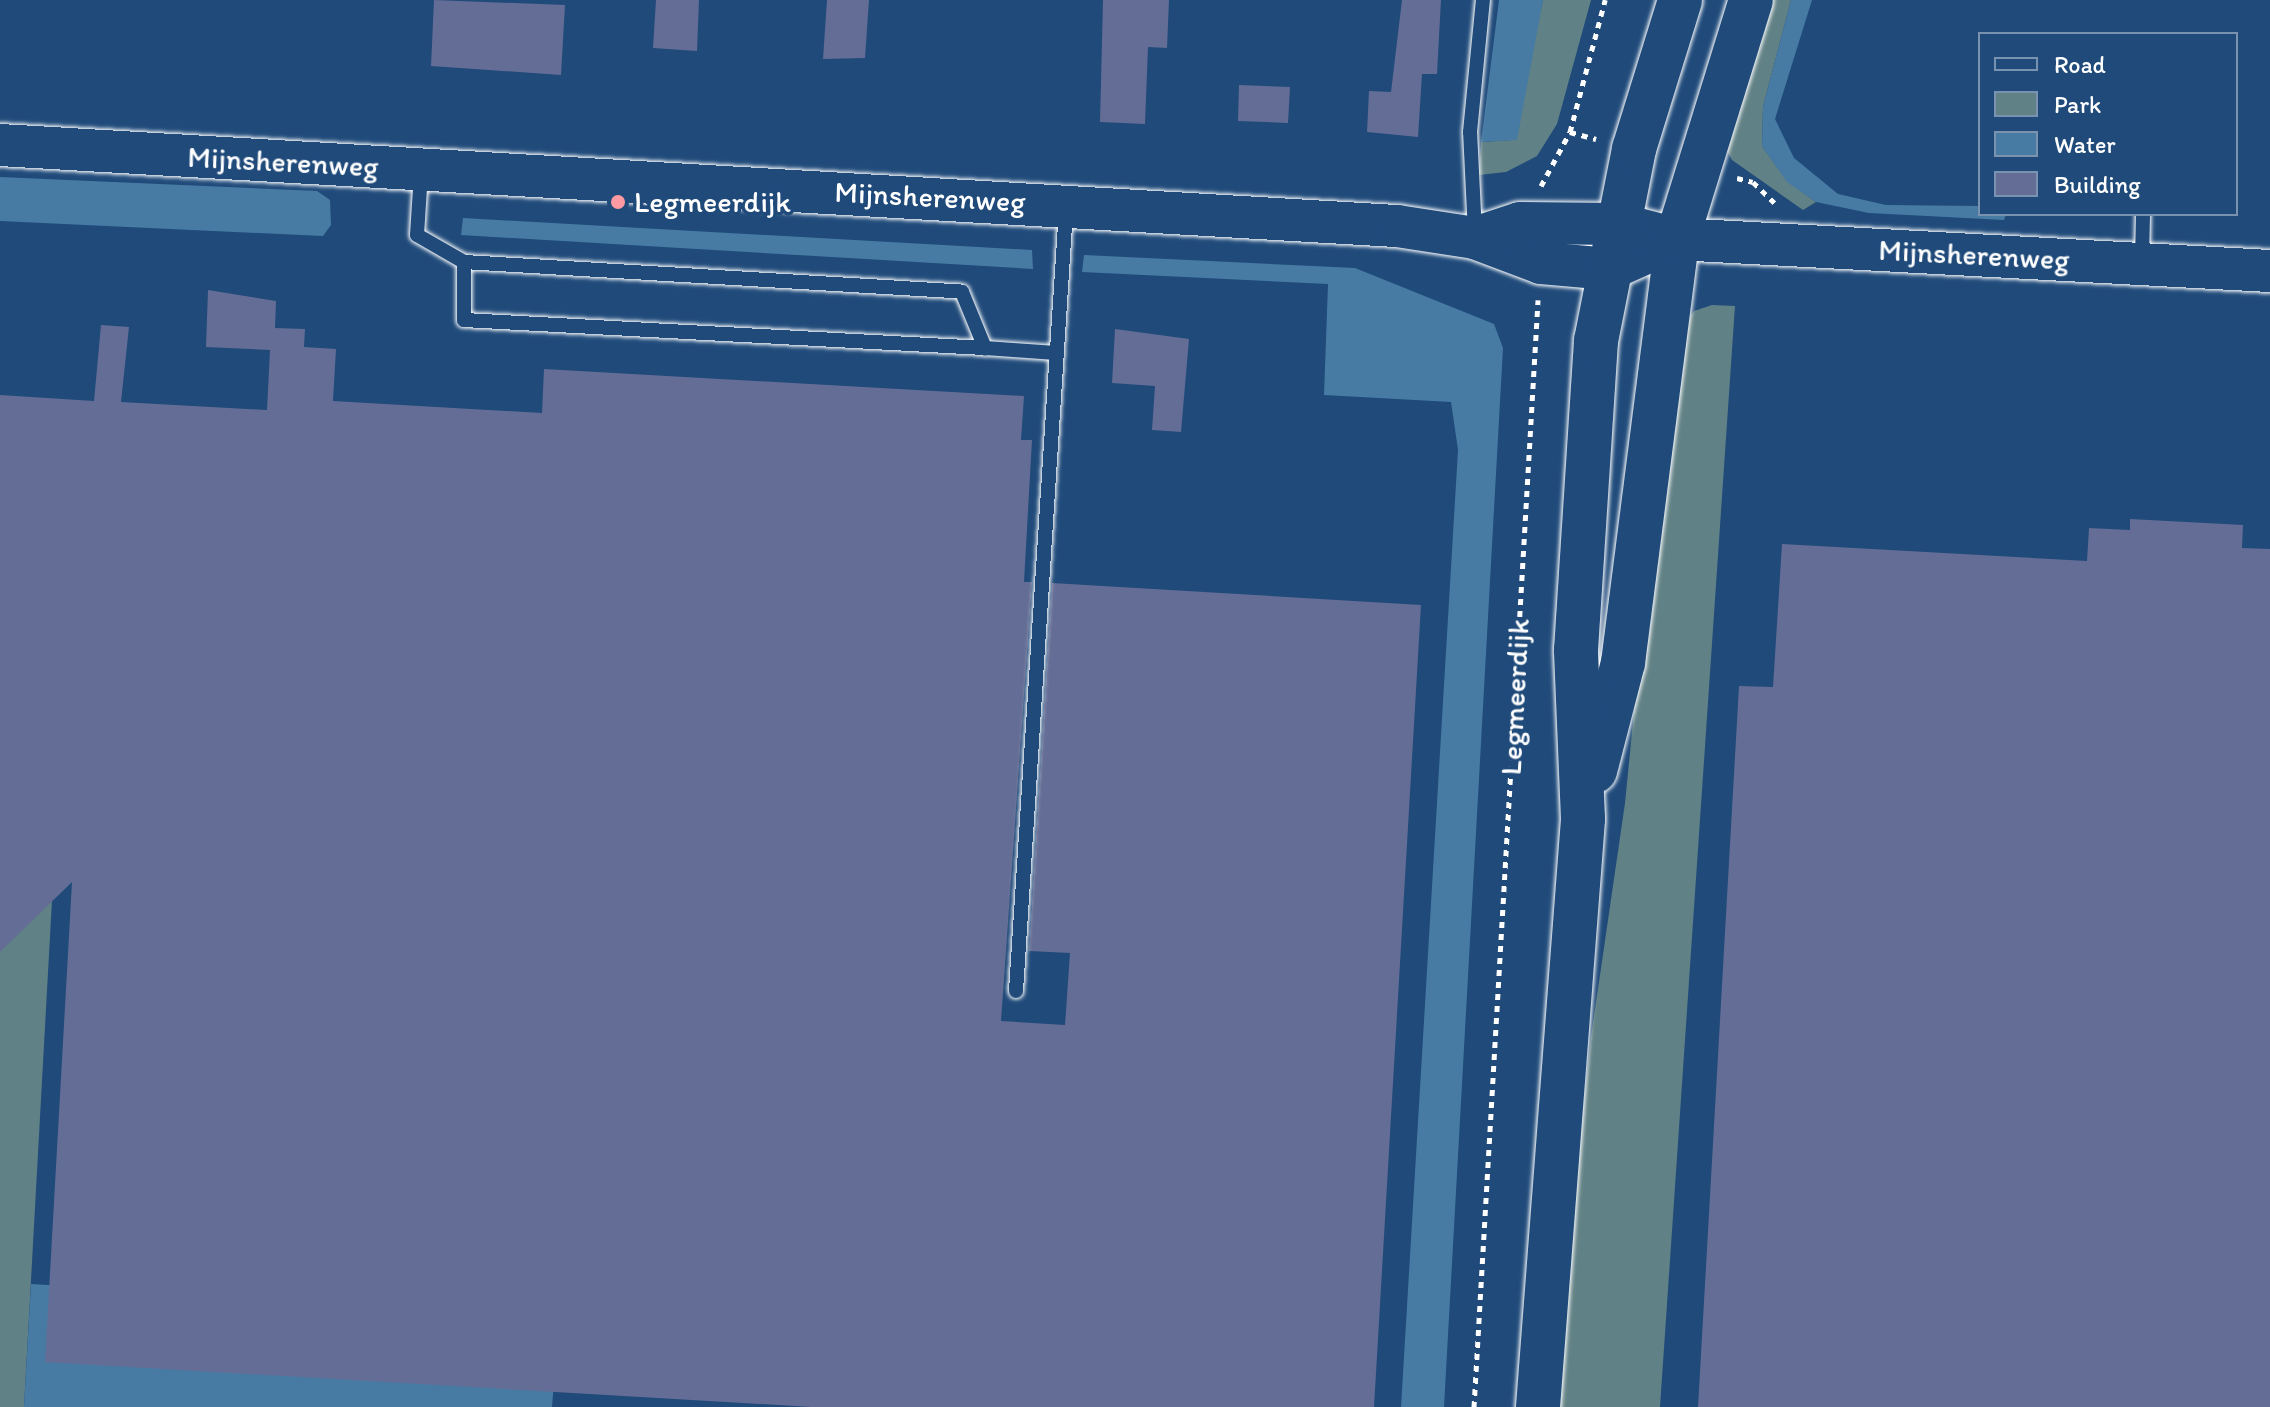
<!DOCTYPE html>
<style>
body{margin:0}
#map{position:relative;width:2270px;height:1407px;overflow:hidden;background:#1f4a7a;font-family:Itim,sans-serif}
div>[style]{position:absolute}
[style*='--x']{left:calc(var(--x)*1px);top:calc(var(--y)*1px);width:calc(var(--w)*1px);rotate:calc(var(--a)*1deg)}
.green>*{inset:0;background:#608185}
.water>*{inset:0;background:#477ba4}
.building>*{inset:0;background:#646d95}
.path>*{height:5px;margin-top:-2.5px;transform-origin:0;background:repeating-linear-gradient(90deg,#fff 0 6px,transparent 0 12px)}
.roads{filter:drop-shadow(0 0 2px #fff) drop-shadow(0 0 2px #fff)}
.lane>*{height:14px;margin:-7px;padding:0 7px;transform-origin:7px;border-radius:7px;background:#1f4a7a}
.secondary>*{height:42px;margin:-21px;padding:0 21px;transform-origin:21px;border-radius:21px;background:#1f4a7a}
.primary>*{height:44px;margin:-22px;padding:0 22px;transform-origin:22px;border-radius:22px;background:#1f4a7a}
.dots>*{width:22px;height:22px;translate:-50% -50%;box-sizing:border-box;border:4px solid #1f4a7a;border-radius:50%}
span{translate:-50% -50%;white-space:nowrap;text-align:center;line-height:1.15;-webkit-text-stroke:7px #1f4a7a;paint-order:stroke}
.street-label{font-size:30px;color:#fff}
.poi-label{font-size:30px;color:#fff}
.left{translate:0 -50%;text-align:left}
.legend{position:absolute;left:1978px;top:32px;width:260px;height:184px;box-sizing:border-box;background:#1f4a7a;border:2px solid #7992af;margin:0;padding:10px 14px;list-style:none;font-size:24px;color:#fff}
.legend li{display:flex;align-items:center;gap:16px;height:40px}
.legend b{width:40px;border:2px solid #7992af}
</style>
<div id="map">
<div class="green">
<i style="clip-path:polygon(1543px 0,1591px 0,1557px 124px,1537px 156px,1506px 172px,1479px 175px,1481px 142px,1512px 140px)"></i>
<i style="clip-path:polygon(1761px 0,1791px 0,1763px 107px,1762px 146px,1787px 181px,1816px 202px,1803px 210px,1732px 160px,1720px 139px)"></i>
<i style="clip-path:polygon(1712px 305px,1735px 306px,1660px 1407px,1551px 1407px,1591px 1037px,1625px 803px,1671px 340px,1694px 311px)"></i>
<i style="clip-path:polygon(0 860px,54px 864px,24px 1407px,0 1407px)"></i>
</div>
<div class="water">
<i style="clip-path:polygon(1499px 0,1543px 0,1517px 140px,1481px 142px)"></i>
<i style="clip-path:polygon(1791px 0,1812px 0,1775px 119px,1794px 158px,1838px 194px,1886px 205px,1980px 206px,1980px 214px,2006px 214px,2004px 220px,1869px 213px,1816px 202px,1787px 182px,1762px 146px,1763px 107px)"></i>
<i style="clip-path:polygon(0 177px,317px 191px,330px 200px,331px 225px,323px 236px,0 221px)"></i>
<i style="clip-path:polygon(463px 218px,1032px 250px,1033px 269px,461px 235px)"></i>
<i style="clip-path:polygon(1084px 255px,1355px 268px,1494px 324px,1503px 348px,1444px 1407px,1401px 1407px,1458px 450px,1451px 402px,1324px 395px,1328px 284px,1082px 272px)"></i>
<i style="clip-path:polygon(31px 1284px,559px 1316px,552px 1407px,24px 1407px)"></i>
</div>
<div class="building">
<i style="clip-path:polygon(434px 0,565px 5px,561px 75px,431px 66px)"></i>
<i style="clip-path:polygon(656px 0,699px 0,697px 51px,653px 48px)"></i>
<i style="clip-path:polygon(827px 0,869px 0,865px 58px,823px 59px)"></i>
<i style="clip-path:polygon(1103px 0,1169px 0,1167px 48px,1148px 47px,1145px 124px,1100px 122px)"></i>
<i style="clip-path:polygon(1402px 0,1441px 0,1437px 74px,1422px 74px,1418px 137px,1367px 132px,1369px 91px,1391px 92px)"></i>
<i style="clip-path:polygon(1239px 85px,1290px 87px,1288px 123px,1238px 121px)"></i>
<i style="clip-path:polygon(208px 290px,276px 301px,275px 328px,305px 329px,304px 347px,336px 349px,333px 401px,542px 413px,544px 369px,1024px 396px,1021px 440px,1032px 440px,1024px 582px,1032px 582px,1001px 1021px,1065px 1025px,1070px 953px,1029px 951px,1052px 583px,1421px 605px,1374px 1407px,811px 1407px,45px 1362px,72px 882px,0 952px,0 395px,94px 401px,101px 325px,129px 327px,121px 402px,267px 410px,270px 350px,206px 347px)"></i>
<i style="clip-path:polygon(1115px 329px,1189px 339px,1181px 432px,1152px 430px,1155px 386px,1112px 383px)"></i>
<i style="clip-path:polygon(2130px 519px,2243px 525px,2242px 548px,2270px 549px,2270px 1407px,1698px 1407px,1739px 686px,1773px 687px,1782px 544px,2087px 561px,2089px 528px,2130px 530px)"></i>
</div>
<div class="path">
<i style="--x:1570;--y:132;--w:27;--a:15"></i>
<i style="--x:1737;--y:178;--w:16;--a:14"></i>
<i style="--x:1753;--y:182;--w:33;--a:44"></i>
<i style="--x:1541;--y:186;--w:61;--a:-61.8"></i>
<i style="--x:1570;--y:132;--w:137;--a:-75.1"></i>
<i style="--x:1474;--y:1407;--w:1109;--a:-86.69"></i>
</div>
<div class="roads">
<div class="lane">
<i style="--x:421;--y:173;--w:62;--a:93.7"></i>
<i style="--x:417;--y:235;--w:54;--a:29.9"></i>
<i style="--x:464;--y:262;--w:499;--a:3.4"></i>
<i style="--x:962;--y:292;--w:61;--a:67.7"></i>
<i style="--x:985;--y:348;--w:71;--a:4"></i>
<i style="--x:1475;--y:233;--w:101;--a:-92.8"></i>
<i style="--x:1470;--y:132;--w:133;--a:-84.4"></i>
<i style="--x:2142;--y:259;--w:45;--a:-88.7"></i>
<i style="--x:464;--y:262;--w:58;--a:90"></i>
<i style="--x:464;--y:320;--w:522;--a:3.08"></i>
<i style="--x:1016;--y:991;--w:784;--a:-86.34"></i>
</div>
<div class="secondary">
<i style="--x:0;--y:145;--w:1399;--a:3.32"></i>
<i style="--x:1397;--y:226;--w:79;--a:8.7"></i>
<i style="--x:1475;--y:238;--w:71;--a:20.7"></i>
<i style="--x:1541;--y:263;--w:69;--a:5"></i>
<i style="--x:1610;--y:269;--w:73;--a:-24.1"></i>
<i style="--x:1475;--y:238;--w:47;--a:-18.4"></i>
<i style="--x:1520;--y:223;--w:99;--a:0.6"></i>
<i style="--x:1619;--y:224;--w:60;--a:14.5"></i>
<i style="--x:1677;--y:239;--w:594;--a:3.09"></i>
</div>
<div class="primary">
<i style="--x:1595;--y:771;--w:112;--a:-75.5"></i>
<i style="--x:1623;--y:663;--w:427;--a:-82.7"></i>
<i style="--x:1677;--y:239;--w:250;--a:-72.8"></i>
<i style="--x:1538;--y:1407;--w:590;--a:-85.62"></i>
<i style="--x:1583;--y:819;--w:169;--a:-92.4"></i>
<i style="--x:1576;--y:650;--w:310;--a:-86.3"></i>
<i style="--x:1596;--y:341;--w:196;--a:-78.8"></i>
<i style="--x:1634;--y:149;--w:156;--a:-72.8"></i>
</div>
</div>
<div class="dots">
<i style="left:618px;top:202px;background:#ff9aa2"></i>
</div>
<div class="street-label">
<span style="left:283px;top:162px;rotate:3deg">Mijnsherenweg</span>
<span style="left:930px;top:197px;rotate:3deg">Mijnsherenweg</span>
<span style="left:1974px;top:255px;rotate:3deg">Mijnsherenweg</span>
<span style="left:1515px;top:697px;rotate:-87deg">Legmeerdijk</span>
</div>
<div class="poi-label">
<span class="left" style="left:634px;top:202px">Legmeerdijk</span>
</div>
<ul class="legend">
<li><b style="height:10px;background:#1f4a7a"></b>Road</li>
<li><b style="height:22px;background:#608185"></b>Park</li>
<li><b style="height:22px;background:#477ba4"></b>Water</li>
<li><b style="height:22px;background:#646d95"></b>Building</li>
</ul>
</div>
